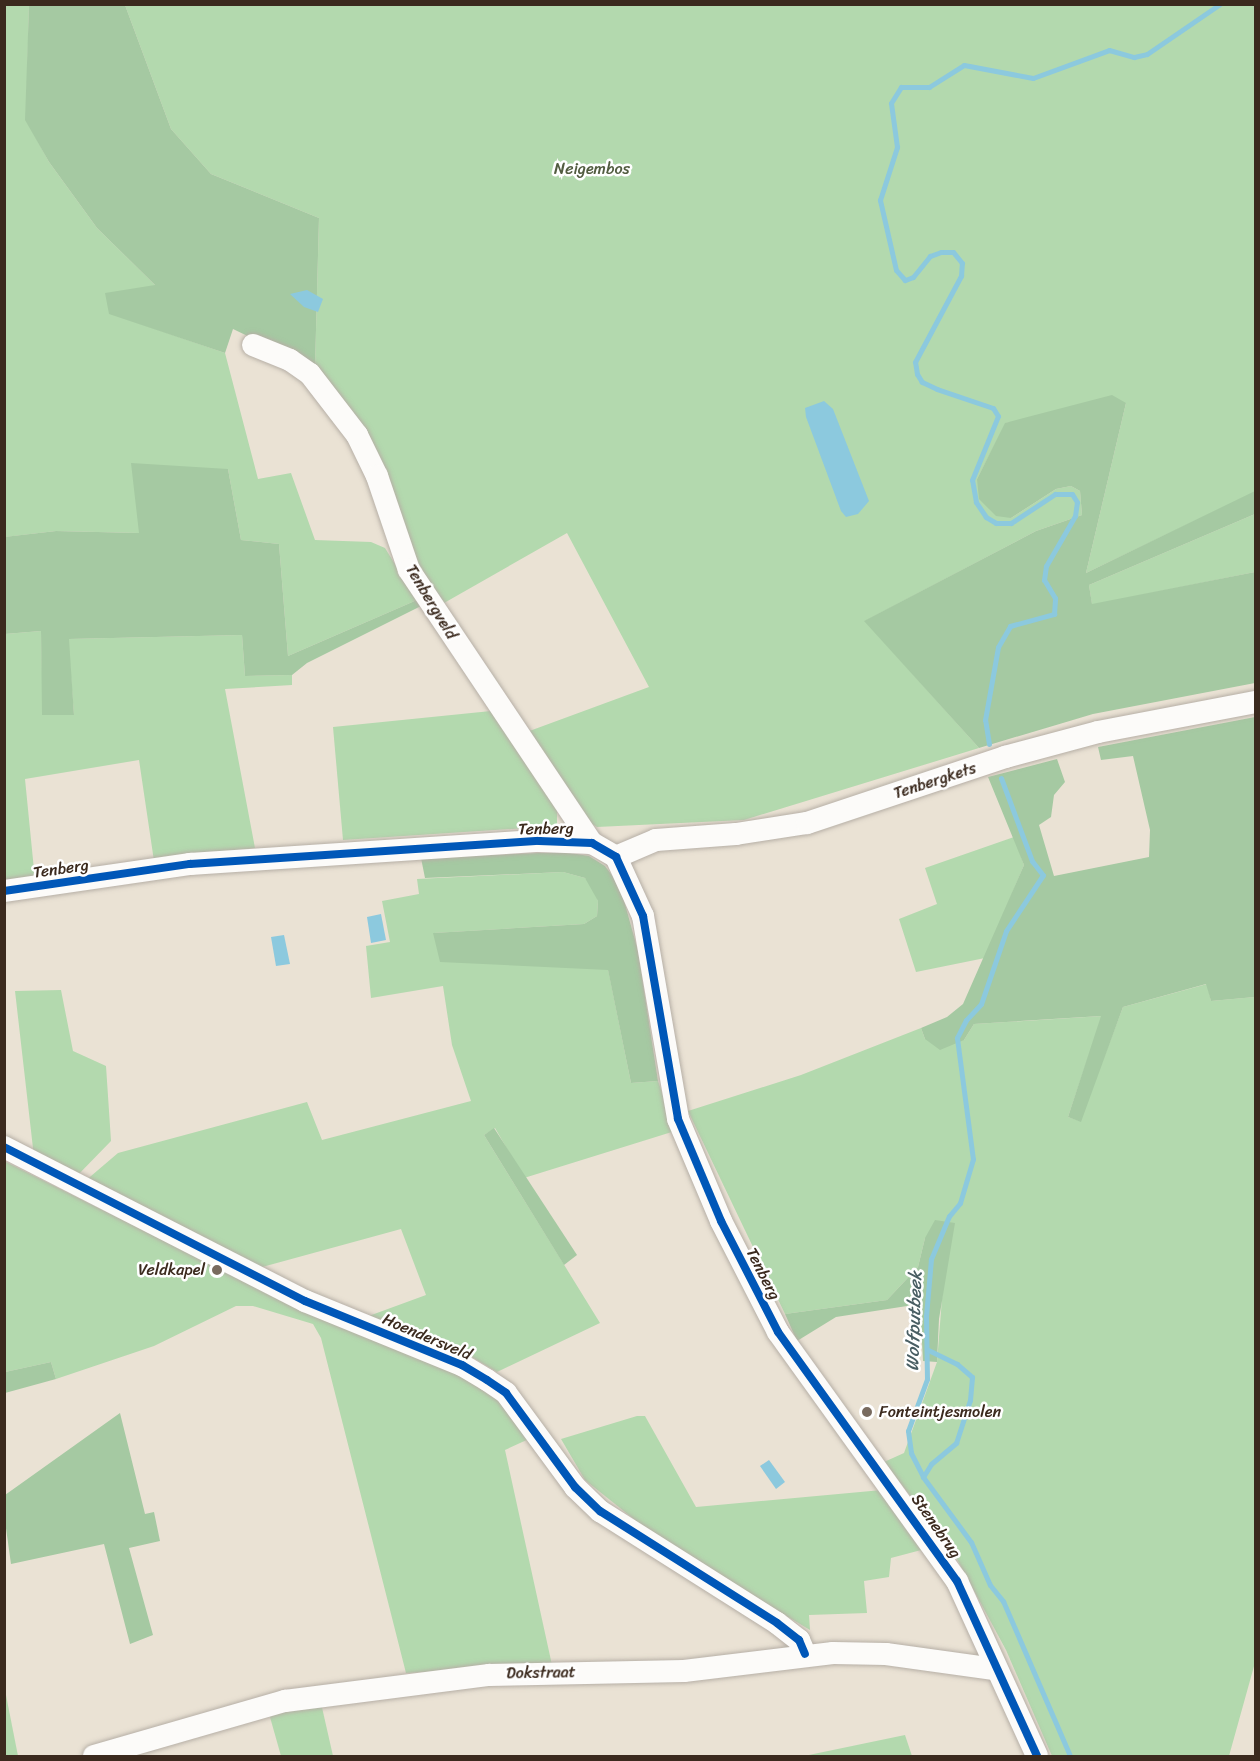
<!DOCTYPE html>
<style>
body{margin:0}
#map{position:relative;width:1260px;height:1761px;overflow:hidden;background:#eae2d4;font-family:Sriracha,sans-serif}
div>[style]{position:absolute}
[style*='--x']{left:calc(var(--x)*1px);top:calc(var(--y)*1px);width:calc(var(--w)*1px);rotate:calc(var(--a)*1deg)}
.green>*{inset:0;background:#b3d9ae}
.forest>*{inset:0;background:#a5c9a2}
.water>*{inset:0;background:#8cc9de}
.stream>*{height:5px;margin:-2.5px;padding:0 2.5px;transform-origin:2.5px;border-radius:2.5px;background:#8cc9de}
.roads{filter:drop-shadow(0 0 2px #b6afa6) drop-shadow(0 0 2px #b6afa6)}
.minor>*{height:22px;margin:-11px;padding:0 11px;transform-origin:11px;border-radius:11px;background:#fcfbf9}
.cycleway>*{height:8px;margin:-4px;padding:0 4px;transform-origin:4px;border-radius:4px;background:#0057b8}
.dots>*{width:16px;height:16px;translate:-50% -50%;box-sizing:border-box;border:3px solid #fff;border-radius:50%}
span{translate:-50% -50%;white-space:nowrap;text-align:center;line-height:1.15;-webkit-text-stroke:5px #fff;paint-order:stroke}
.park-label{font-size:16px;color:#525c40}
.street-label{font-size:16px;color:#3b2a1e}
.poi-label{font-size:16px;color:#3b2a1e}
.right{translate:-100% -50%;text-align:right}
.left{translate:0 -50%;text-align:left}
.water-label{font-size:18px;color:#495e63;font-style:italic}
.frame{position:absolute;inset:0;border:6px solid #3b2a1e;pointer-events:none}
</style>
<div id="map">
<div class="green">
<i style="clip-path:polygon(4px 5px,29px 5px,26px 120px,49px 162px,97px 228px,156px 286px,109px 313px,225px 353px,258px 479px,291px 473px,315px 540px,371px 542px,385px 548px,417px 600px,288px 656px,279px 544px,241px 540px,228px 469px,139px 533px,56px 531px,5px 537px)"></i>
<i style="clip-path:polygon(125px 5px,1255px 5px,1255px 492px,1086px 573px,1126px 403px,1006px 423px,977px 479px,1011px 518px,1056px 489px,1071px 486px,1080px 491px,1082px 515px,1036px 531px,865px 621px,979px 748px,744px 820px,597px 827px,580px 816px,524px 733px,649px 687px,567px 533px,437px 607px,315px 368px,319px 218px,211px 174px,171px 129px)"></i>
<i style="clip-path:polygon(1255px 514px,1255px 572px,1092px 605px,1089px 585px)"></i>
<i style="clip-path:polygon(41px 631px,43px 715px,74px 715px,68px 639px,242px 635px,245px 676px,292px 675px,292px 685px,225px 689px,255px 848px,154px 861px,139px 760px,25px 779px,35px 880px,5px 882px,5px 634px)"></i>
<i style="clip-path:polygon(491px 711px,557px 810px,557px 826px,343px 840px,333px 727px)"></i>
<i style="clip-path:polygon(1014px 837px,1024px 865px,985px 958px,916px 972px,899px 919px,937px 904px,925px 868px)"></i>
<i style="clip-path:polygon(563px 872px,585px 878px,593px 887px,598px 901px,597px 916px,584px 924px,434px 933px,608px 969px,631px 1083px,658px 1081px,675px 1131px,524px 1178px,495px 1128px,484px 1135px,600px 1323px,497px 1372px,462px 1351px,366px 1317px,426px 1295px,401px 1229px,251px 1270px,84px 1182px,118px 1153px,307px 1102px,322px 1140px,471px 1101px,452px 1045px,443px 986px,371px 998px,366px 946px,390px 942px,382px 901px,419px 894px,417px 879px)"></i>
<i style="clip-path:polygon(1207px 984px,1211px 1001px,1255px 997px,1256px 1659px,1229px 1756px,1052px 1756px,1006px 1650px,951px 1548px,884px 1462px,904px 1453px,937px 1362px,943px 1286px,925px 1238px,918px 1267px,887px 1300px,785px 1314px,688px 1111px,801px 1075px,921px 1028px,925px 1039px,964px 1040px,974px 1024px,1102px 1016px,1068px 1117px,1080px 1121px,1123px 1007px)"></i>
<i style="clip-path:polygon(61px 990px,73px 1051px,106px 1066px,111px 1141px,74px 1179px,34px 1157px,15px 991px)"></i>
<i style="clip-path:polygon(4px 1161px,317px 1317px,451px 1370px,502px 1403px,531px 1438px,505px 1450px,552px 1665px,406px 1673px,321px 1338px,313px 1324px,253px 1306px,236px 1306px,154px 1346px,56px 1379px,51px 1362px,5px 1372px)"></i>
<i style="clip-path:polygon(637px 1416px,645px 1416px,696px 1507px,882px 1490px,925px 1549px,891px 1558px,889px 1577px,864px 1581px,867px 1613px,809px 1615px,810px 1630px,660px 1540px,585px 1480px,561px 1439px)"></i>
<i style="clip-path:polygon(4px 1690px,5px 1690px,18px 1756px,5px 1756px)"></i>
<i style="clip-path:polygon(321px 1703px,333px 1756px,281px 1756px,268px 1710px)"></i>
<i style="clip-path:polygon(905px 1735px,912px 1756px,804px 1756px)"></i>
</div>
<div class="forest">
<i style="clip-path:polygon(29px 5px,125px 5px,171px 129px,211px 174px,319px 218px,315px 368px,233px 329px,225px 353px,109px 314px,105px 293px,155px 285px,97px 228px,49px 162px,25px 120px)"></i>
<i style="clip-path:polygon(1112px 395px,1126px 403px,1086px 573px,1255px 491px,1255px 514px,1089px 585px,1092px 604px,1255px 572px,1255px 683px,1093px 714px,979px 748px,864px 621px,1036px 531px,1082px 515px,1080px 491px,1071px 486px,1056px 489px,1011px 518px,996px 516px,979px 499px,977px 479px,1005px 423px)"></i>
<i style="clip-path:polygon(131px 463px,228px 469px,241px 540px,279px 544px,288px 656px,417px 600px,421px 606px,307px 663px,292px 675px,245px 676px,242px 635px,69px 639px,74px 715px,42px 715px,41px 631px,5px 634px,4px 537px,56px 531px,139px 533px)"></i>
<i style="clip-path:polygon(1255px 717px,1255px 997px,1211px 1001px,1206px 984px,1123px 1007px,1081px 1122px,1068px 1117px,1101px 1016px,974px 1024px,964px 1040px,940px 1050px,925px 1039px,921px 1028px,947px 1017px,963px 1004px,1024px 865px,988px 777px,1057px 759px,1065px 782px,1054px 795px,1051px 817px,1039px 825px,1054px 876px,1149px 857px,1150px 830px,1133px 756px,1101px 760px,1098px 747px)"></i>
<i style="clip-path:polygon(564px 852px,589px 856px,605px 866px,620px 886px,638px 951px,658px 1081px,631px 1083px,608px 970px,440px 962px,433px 933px,584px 924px,597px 916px,598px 901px,585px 878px,563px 872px,425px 878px,421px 858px)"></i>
<i style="clip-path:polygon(494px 1128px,577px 1255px,564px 1265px,484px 1135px)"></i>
<i style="clip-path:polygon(935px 1220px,955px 1223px,939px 1319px,937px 1362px,923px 1361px,920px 1304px,836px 1317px,797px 1341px,785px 1314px,887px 1300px,918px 1267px,925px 1238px)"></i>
<i style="clip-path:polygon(51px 1362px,56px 1379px,5px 1393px,5px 1372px)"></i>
<i style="clip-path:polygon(120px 1413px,145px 1514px,154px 1512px,160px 1541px,129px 1548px,153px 1635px,130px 1644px,104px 1544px,11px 1564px,5px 1521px,5px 1495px)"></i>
</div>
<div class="water">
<i style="clip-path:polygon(307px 290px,323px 299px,318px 312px,304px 307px,290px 294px)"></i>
<i style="clip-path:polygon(824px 401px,833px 409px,869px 501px,858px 514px,846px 517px,841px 511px,806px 417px,805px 408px)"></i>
<i style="clip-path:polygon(381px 914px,386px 940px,371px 943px,367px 917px)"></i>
<i style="clip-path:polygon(284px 935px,290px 964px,276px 966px,271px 937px)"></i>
<i style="clip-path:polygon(769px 1460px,785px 1482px,776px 1489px,760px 1466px)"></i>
</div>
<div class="stream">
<i style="--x:989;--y:744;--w:24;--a:-99"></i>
<i style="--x:985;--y:720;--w:74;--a:-79.9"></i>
<i style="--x:998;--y:647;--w:24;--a:-60"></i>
<i style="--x:1010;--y:626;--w:46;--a:-15.3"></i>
<i style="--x:1054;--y:614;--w:16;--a:-86"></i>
<i style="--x:1055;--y:598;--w:21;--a:-121"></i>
<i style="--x:1044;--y:580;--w:14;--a:-82"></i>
<i style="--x:1046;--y:566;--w:58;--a:-59.9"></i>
<i style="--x:1075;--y:516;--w:14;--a:-82"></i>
<i style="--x:1077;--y:502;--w:9;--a:-122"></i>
<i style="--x:1072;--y:494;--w:17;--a:180"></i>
<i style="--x:1055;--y:494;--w:53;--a:146.6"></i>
<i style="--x:1011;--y:523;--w:15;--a:180"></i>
<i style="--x:996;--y:523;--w:12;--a:-149"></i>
<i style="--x:986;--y:517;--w:18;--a:-124"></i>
<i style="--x:976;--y:502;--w:22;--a:-100"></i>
<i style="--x:972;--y:480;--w:69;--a:-67.9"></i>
<i style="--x:998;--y:416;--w:9;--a:-122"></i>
<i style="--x:993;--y:408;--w:59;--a:-161.3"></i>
<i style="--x:937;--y:389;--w:17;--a:-155"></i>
<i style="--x:922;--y:382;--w:9;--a:-122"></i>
<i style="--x:917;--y:374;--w:12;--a:-99"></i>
<i style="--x:915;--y:362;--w:98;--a:-61.9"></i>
<i style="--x:961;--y:276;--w:13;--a:-86"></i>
<i style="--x:962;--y:263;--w:14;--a:-129"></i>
<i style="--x:953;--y:252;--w:12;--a:180"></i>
<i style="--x:941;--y:252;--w:12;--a:160"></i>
<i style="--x:930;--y:256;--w:27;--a:129"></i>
<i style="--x:913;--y:277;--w:9;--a:159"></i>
<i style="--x:905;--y:280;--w:13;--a:-132"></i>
<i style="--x:896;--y:270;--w:72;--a:-102.9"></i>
<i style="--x:880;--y:200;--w:56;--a:-72.2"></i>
<i style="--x:897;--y:147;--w:44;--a:-97.8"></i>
<i style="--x:891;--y:103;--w:19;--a:-58"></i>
<i style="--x:901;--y:87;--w:28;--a:0"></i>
<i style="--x:929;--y:87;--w:41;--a:-32.2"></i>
<i style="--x:964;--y:65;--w:70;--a:10.7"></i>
<i style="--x:1033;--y:78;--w:81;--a:-20.2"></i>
<i style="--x:1109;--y:50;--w:26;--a:16"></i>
<i style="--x:1134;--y:57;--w:13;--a:-13"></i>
<i style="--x:1147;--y:54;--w:88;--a:-34.4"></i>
<i style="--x:1001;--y:778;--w:89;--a:69.5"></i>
<i style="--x:1032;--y:861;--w:18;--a:52"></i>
<i style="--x:1043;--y:875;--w:67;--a:123.5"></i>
<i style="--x:1006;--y:931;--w:77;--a:108.9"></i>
<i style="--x:981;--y:1004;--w:22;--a:133"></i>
<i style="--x:966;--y:1020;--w:20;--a:117"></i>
<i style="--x:957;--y:1038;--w:122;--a:82.5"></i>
<i style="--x:973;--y:1159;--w:46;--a:106.5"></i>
<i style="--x:960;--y:1203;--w:17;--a:130"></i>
<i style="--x:949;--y:1216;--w:47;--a:112.7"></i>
<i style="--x:931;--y:1259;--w:57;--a:95"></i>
<i style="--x:926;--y:1316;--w:63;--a:89.1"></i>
<i style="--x:927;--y:1379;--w:55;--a:110.1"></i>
<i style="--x:908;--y:1431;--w:22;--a:82"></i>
<i style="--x:911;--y:1453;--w:27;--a:63"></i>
<i style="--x:923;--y:1477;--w:81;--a:53.6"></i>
<i style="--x:971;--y:1542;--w:47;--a:66.2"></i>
<i style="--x:990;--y:1585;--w:21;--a:51"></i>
<i style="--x:1003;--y:1601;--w:169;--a:66.6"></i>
<i style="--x:923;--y:1477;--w:15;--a:-58"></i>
<i style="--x:931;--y:1464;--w:33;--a:-40"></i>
<i style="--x:956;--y:1443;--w:45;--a:-72"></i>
<i style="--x:970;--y:1400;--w:23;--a:-85"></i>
<i style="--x:972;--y:1377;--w:20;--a:-139"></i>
<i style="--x:957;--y:1364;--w:32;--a:-154"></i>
</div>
<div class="roads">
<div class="minor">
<i style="--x:253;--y:345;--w:40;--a:22"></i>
<i style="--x:290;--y:360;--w:24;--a:35"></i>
<i style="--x:310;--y:374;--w:77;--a:52.4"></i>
<i style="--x:357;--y:435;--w:46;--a:64"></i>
<i style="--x:377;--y:476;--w:99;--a:71.2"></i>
<i style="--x:409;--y:570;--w:329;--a:56.2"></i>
<i style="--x:616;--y:857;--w:43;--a:-23"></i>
<i style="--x:656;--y:840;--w:80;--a:-4.3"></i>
<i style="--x:736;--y:834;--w:72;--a:-8.8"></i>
<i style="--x:807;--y:823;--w:209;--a:-18.4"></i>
<i style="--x:1005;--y:757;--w:96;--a:-15"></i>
<i style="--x:1098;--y:732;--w:161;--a:-10.8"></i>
<i style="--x:4;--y:891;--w:188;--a:-8.3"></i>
<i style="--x:190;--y:864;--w:350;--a:-3.8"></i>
<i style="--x:539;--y:841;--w:53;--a:2.2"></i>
<i style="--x:592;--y:843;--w:28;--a:30"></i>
<i style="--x:616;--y:857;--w:65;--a:65.4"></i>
<i style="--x:643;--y:916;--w:206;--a:80.2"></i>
<i style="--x:678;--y:1119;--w:111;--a:67.1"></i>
<i style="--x:721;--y:1221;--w:125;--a:62.8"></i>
<i style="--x:778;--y:1332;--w:307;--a:54.3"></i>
<i style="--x:957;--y:1581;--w:192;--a:65.4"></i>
<i style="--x:4;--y:1147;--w:338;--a:27.1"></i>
<i style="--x:305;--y:1301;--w:170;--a:22.2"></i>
<i style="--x:462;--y:1365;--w:29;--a:31"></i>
<i style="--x:487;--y:1380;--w:23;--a:34"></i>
<i style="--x:506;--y:1393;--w:117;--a:53.7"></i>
<i style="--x:575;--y:1487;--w:35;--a:44"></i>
<i style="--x:600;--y:1511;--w:209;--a:32.3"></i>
<i style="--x:777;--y:1623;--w:28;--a:38"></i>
<i style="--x:799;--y:1640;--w:15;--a:67"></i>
<i style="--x:94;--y:1756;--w:199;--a:-16.1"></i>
<i style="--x:285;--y:1701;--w:206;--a:-7.3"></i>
<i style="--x:489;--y:1675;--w:195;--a:-1.2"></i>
<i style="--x:684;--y:1671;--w:150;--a:-6.9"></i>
<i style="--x:833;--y:1653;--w:53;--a:1.1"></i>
<i style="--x:886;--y:1654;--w:109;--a:7.9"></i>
</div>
</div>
<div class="cycleway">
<i style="--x:4;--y:891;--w:188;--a:-8.3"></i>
<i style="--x:190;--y:864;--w:350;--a:-3.8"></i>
<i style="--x:539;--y:841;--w:53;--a:2.2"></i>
<i style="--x:592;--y:843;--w:28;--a:30"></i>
<i style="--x:616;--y:857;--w:65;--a:65.4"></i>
<i style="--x:643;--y:916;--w:206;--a:80.2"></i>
<i style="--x:678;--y:1119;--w:111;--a:67.1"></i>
<i style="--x:721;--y:1221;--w:125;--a:62.8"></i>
<i style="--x:778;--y:1332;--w:307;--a:54.3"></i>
<i style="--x:957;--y:1581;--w:192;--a:65.4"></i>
<i style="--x:4;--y:1147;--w:338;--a:27.1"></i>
<i style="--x:305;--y:1301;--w:170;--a:22.2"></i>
<i style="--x:462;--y:1365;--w:29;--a:31"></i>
<i style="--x:487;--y:1380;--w:23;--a:34"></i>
<i style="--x:506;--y:1393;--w:117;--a:53.7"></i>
<i style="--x:575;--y:1487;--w:35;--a:44"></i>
<i style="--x:600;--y:1511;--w:209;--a:32.3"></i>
<i style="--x:777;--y:1623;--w:28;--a:38"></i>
<i style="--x:799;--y:1640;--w:15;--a:67"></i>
</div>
<div class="dots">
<i style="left:217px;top:1270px;background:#786a5e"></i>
<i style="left:867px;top:1412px;background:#786a5e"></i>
</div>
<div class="park-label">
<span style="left:592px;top:169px">Neigembos</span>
</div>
<div class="street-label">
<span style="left:431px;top:602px;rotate:59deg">Tenbergveld</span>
<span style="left:935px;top:781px;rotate:-18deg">Tenbergkets</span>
<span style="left:546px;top:829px;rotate:-1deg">Tenberg</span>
<span style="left:61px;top:869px;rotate:-8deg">Tenberg</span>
<span style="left:763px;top:1274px;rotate:63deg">Tenberg</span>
<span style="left:427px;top:1337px;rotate:23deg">Hoendersveld</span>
<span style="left:936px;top:1526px;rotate:55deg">Stenebrug</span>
<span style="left:541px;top:1673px;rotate:-1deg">Dokstraat</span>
</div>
<div class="poi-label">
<span class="right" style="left:205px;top:1270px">Veldkapel</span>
<span class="left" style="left:879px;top:1412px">Fonteintjesmolen</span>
</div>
<div class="water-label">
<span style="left:914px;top:1321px;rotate:-88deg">Wolfputbeek</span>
</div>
<div class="frame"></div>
</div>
